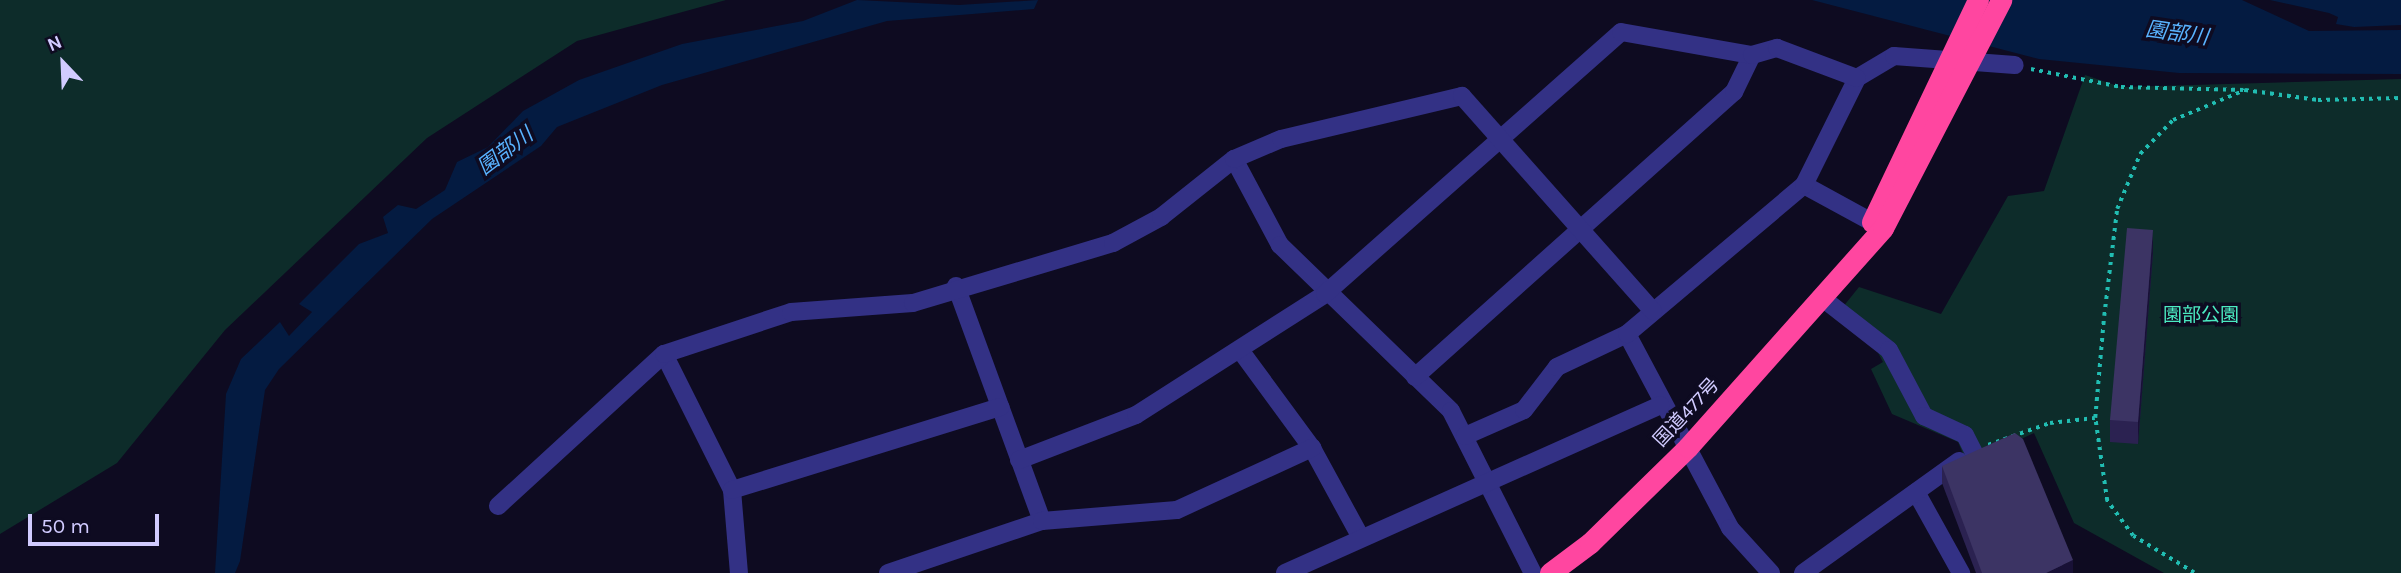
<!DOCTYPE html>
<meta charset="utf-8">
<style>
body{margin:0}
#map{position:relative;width:2401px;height:573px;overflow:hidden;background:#0e0b21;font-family:Karla,"Noto Sans JP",sans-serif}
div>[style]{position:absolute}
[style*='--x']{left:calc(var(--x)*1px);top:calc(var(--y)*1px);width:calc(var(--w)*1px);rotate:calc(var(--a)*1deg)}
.green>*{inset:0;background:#0d2c2a}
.water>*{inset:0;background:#041b41}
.path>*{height:3.5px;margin-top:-1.75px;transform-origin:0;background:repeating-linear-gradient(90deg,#21bdb2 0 3.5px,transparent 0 8.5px)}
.minor>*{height:18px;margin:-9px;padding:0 9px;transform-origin:9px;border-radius:9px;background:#333185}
.highway>*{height:21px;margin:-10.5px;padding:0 10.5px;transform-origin:10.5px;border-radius:10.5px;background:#ff46a0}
.wall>*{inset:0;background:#2b2251}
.shaded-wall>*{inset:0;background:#181136}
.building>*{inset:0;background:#3c3464}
span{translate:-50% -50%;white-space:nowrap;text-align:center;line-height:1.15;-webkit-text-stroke:7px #0e0b21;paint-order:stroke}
.park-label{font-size:19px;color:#4bebc2}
.street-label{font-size:19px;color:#d1cbff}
.water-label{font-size:21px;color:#59b3ff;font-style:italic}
.north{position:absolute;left:28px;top:28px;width:70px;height:70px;-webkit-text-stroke:5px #0e0b21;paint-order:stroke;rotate:337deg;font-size:19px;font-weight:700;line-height:28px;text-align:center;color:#d1cbff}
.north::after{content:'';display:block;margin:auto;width:24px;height:32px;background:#d1cbff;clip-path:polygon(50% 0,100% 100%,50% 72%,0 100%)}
.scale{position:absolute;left:28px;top:514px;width:131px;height:32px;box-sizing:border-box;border:4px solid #d1cbff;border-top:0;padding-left:9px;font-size:21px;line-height:24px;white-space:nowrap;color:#d1cbff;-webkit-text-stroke:5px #0e0b21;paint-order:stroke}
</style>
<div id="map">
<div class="green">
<i style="clip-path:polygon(0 0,726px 0,577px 41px,427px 138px,225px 330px,117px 463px,0 534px)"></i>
<i style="clip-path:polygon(2085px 75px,2121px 87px,2401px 79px,2401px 573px,2164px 573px,2074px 523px,2034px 433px,1967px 464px,1958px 442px,1892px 414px,1871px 369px,1883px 362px,1876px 349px,1834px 318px,1859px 287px,1941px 314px,2008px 196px,2044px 191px)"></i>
</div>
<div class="water">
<i style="clip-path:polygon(857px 0,959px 5px,1038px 0,1034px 9px,887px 21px,662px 85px,557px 127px,541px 146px,432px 219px,279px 369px,265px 390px,240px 561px,235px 573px,215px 573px,226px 394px,241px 359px,280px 322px,289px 336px,312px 312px,299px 304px,359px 244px,388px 233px,383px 217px,398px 205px,416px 209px,445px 190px,457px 162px,488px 147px,523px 111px,579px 80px,682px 44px,803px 21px)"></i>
<i style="clip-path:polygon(1812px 0,2242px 0,2309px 31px,2401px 30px,2401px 74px,2179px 73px,2039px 59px)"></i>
<i style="clip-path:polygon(2270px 0,2401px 0,2401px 25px,2354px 27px,2336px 24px,2338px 17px,2329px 13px)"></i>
</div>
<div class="path">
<i style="--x:2031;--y:69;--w:92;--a:11.3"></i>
<i style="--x:2121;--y:87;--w:124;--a:1.4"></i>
<i style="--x:2245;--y:90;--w:74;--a:7.8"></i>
<i style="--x:2318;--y:100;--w:83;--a:-1.4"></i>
<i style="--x:1988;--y:445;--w:66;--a:-19.5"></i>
<i style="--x:2050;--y:423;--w:45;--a:-6.3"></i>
<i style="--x:2194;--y:573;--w:71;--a:-148.8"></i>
<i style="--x:2133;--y:536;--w:44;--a:-126.6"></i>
<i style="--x:2107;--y:501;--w:84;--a:-98.2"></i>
<i style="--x:2095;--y:418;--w:102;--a:-85"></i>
<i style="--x:2104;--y:316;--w:108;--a:-83.1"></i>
<i style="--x:2117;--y:209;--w:60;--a:-67.3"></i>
<i style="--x:2140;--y:154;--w:47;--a:-45.9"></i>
<i style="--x:2173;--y:120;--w:78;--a:-22.6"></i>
</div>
<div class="minor">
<i style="--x:1234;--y:159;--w:98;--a:61.9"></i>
<i style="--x:1280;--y:245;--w:238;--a:44.1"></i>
<i style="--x:1451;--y:411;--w:182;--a:63.2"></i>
<i style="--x:1804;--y:185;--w:90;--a:28.6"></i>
<i style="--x:956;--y:286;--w:250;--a:69.9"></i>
<i style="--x:1821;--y:297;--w:86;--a:37.9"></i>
<i style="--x:1889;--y:350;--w:75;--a:62.1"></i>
<i style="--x:1924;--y:416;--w:45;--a:24.9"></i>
<i style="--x:1965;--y:435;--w:20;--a:63"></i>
<i style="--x:1627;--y:334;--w:220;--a:62"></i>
<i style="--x:1730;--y:528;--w:61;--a:47.7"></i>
<i style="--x:1240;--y:350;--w:122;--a:53.7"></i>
<i style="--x:1312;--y:448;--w:102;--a:61.4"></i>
<i style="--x:664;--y:354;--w:152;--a:63.4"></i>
<i style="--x:732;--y:490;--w:83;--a:85.2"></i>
<i style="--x:1415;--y:377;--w:428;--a:-41.8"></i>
<i style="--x:1734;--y:92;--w:41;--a:-64.1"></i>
<i style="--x:1465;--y:436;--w:64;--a:-23.8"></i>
<i style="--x:1524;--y:410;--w:54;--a:-52.5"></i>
<i style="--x:1557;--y:367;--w:77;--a:-25.2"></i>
<i style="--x:1627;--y:334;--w:231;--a:-40.1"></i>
<i style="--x:1804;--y:185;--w:119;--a:-63.6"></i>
<i style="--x:1857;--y:78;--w:43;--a:-30.7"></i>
<i style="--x:1894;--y:56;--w:121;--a:4.3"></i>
<i style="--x:1019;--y:460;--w:125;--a:-21"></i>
<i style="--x:1136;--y:415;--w:224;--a:-32.6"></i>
<i style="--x:1325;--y:294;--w:395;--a:-41.5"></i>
<i style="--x:1621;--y:32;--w:133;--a:10"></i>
<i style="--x:1752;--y:55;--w:26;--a:-16"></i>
<i style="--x:1777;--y:48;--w:85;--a:20.6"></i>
<i style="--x:732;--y:490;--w:281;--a:-17.2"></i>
<i style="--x:1916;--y:492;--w:93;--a:60.9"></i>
<i style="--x:498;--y:506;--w:225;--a:-42.5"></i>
<i style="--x:664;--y:354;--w:134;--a:-18.3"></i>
<i style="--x:791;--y:312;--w:122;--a:-4.2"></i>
<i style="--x:913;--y:303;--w:209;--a:-16.7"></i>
<i style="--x:1113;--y:243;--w:55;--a:-28.4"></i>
<i style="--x:1161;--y:217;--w:93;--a:-38.5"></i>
<i style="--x:1234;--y:159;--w:51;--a:-23.1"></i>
<i style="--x:1281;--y:139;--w:186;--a:-13.4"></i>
<i style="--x:1462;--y:96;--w:288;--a:48.4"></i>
<i style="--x:888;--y:573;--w:163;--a:-18.7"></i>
<i style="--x:1042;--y:521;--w:135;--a:-4.7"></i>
<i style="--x:1177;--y:510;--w:149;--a:-24.7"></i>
<i style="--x:1285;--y:573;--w:411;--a:-24.1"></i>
<i style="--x:1803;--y:573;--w:192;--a:-35.7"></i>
</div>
<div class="highway">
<i style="--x:1872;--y:222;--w:246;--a:-64.5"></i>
<i style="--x:1550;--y:573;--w:50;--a:-36.9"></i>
<i style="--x:1590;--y:543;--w:137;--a:-44.4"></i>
<i style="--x:1688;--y:447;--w:293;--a:-48.3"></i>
<i style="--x:1883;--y:228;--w:257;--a:-62.6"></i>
</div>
<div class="wall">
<i style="clip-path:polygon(2153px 252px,2138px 444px,2110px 442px,2110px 420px)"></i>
<i style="clip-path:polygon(1942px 466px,2073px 573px,1976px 573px,1942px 483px)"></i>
</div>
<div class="shaded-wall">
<i style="clip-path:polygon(2153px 230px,2153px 252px,2138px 444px,2138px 422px)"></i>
<i style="clip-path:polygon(2073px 560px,2073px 573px,2046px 573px)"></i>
</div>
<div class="building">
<i style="clip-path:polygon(2127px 228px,2153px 230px,2138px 422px,2110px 420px)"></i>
<i style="clip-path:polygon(2015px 433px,2023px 439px,2073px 560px,2046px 573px,1982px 573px,1942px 466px)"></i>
</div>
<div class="park-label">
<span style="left:2201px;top:316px">園部公園</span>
</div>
<div class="street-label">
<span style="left:1687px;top:413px;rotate:-47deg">国道477号</span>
</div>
<div class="water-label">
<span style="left:2177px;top:33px;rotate:8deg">園部川</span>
<span style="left:505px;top:151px;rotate:-37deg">園部川</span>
</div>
<div class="north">N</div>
<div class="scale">50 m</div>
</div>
